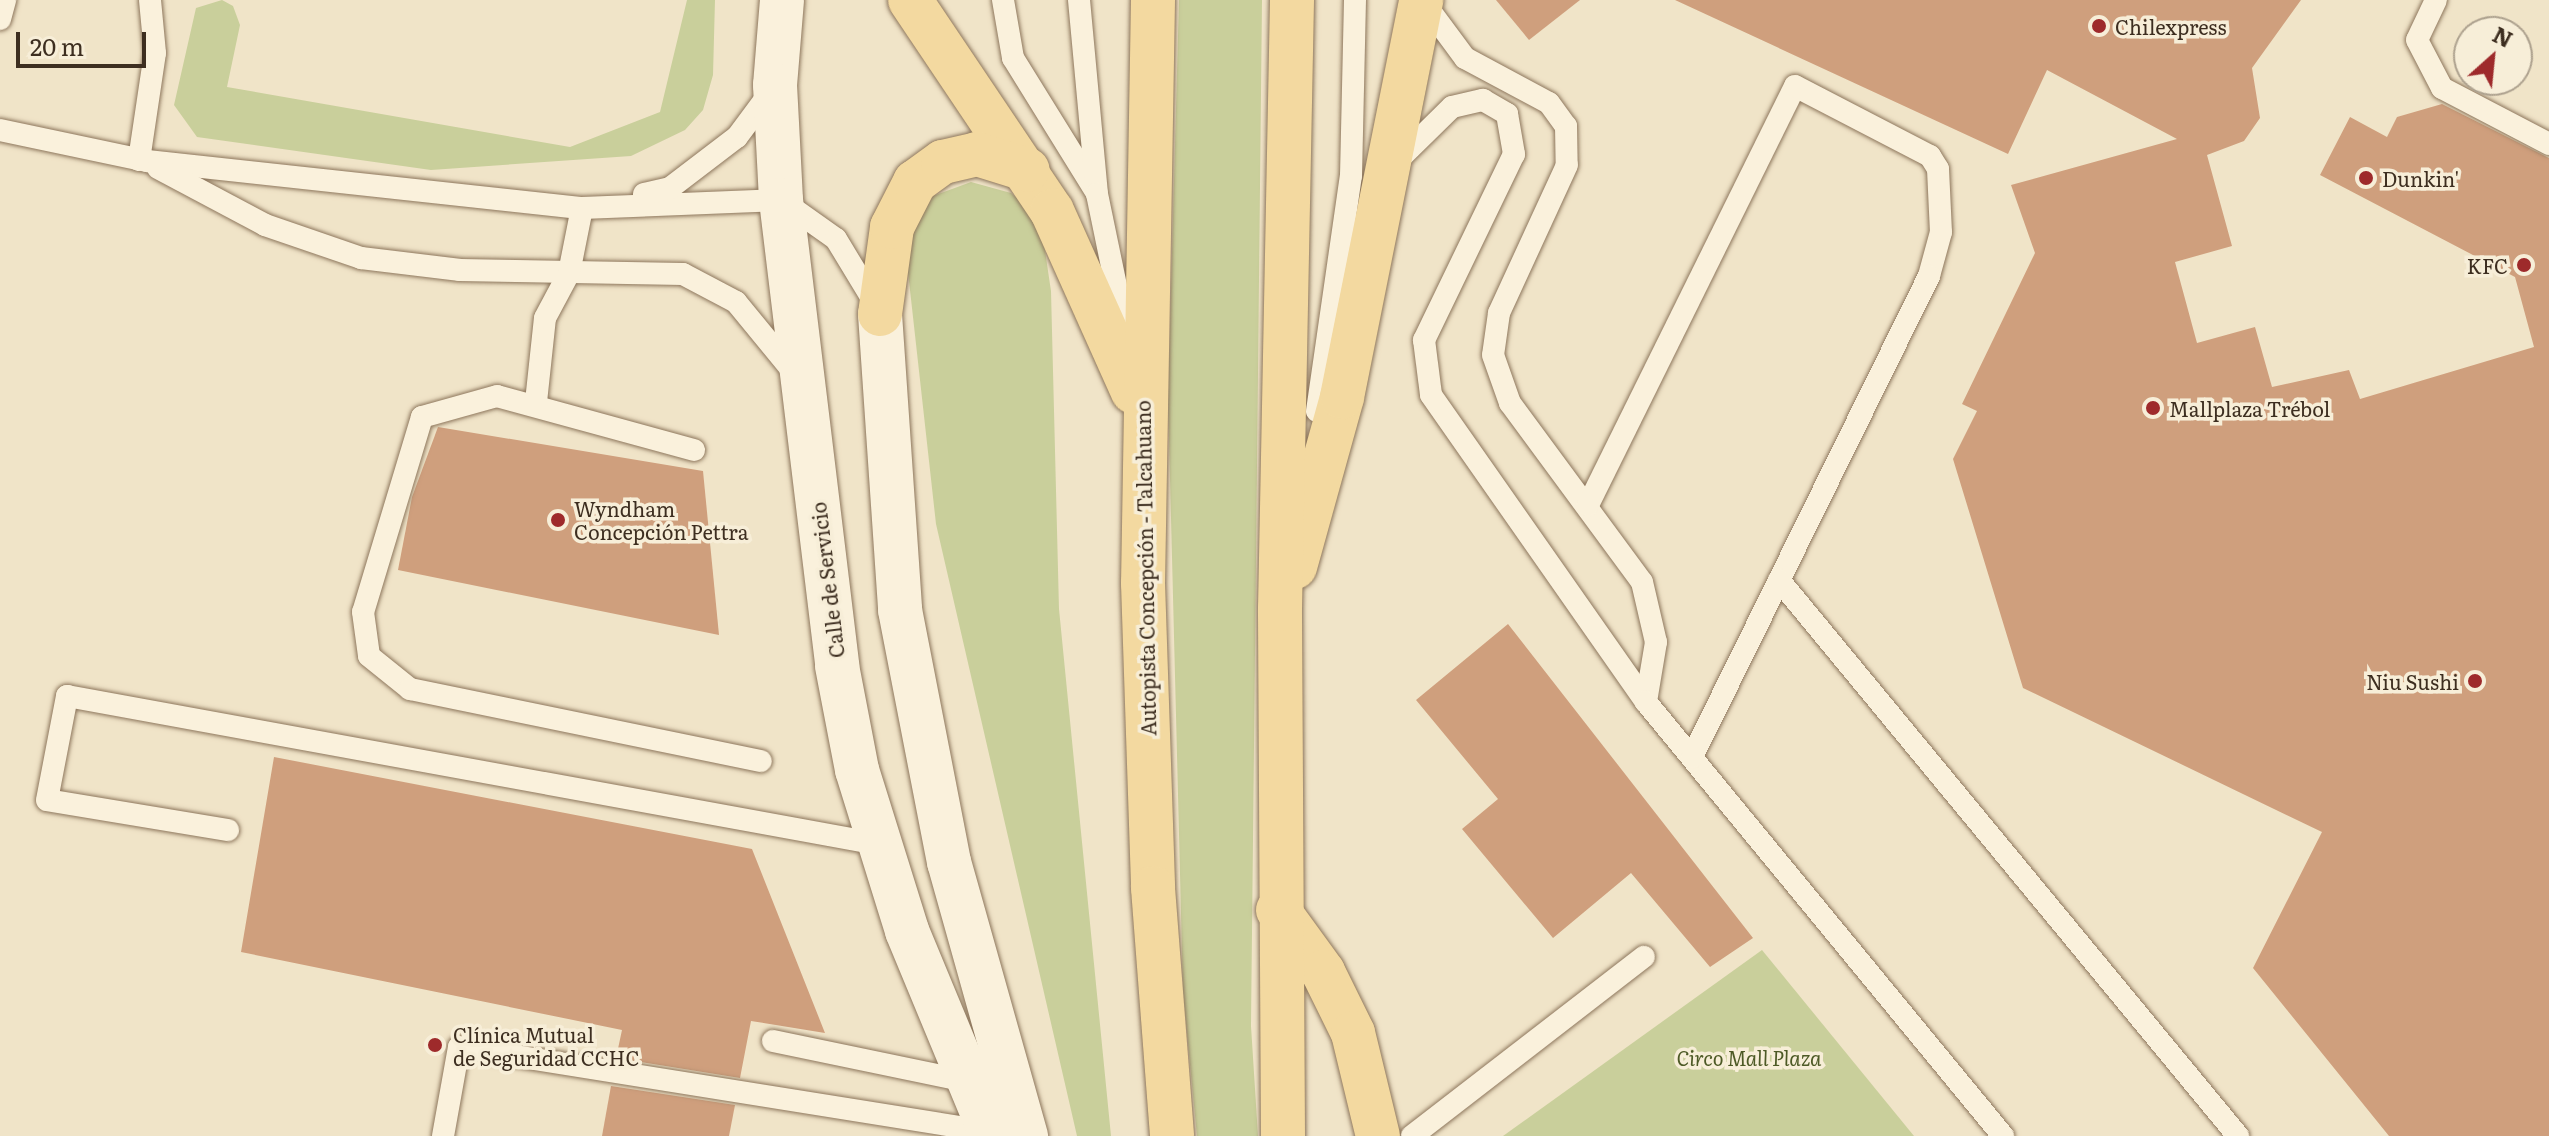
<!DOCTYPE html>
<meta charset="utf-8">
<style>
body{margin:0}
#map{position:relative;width:2549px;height:1136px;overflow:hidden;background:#f0e4c8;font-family:Literata,serif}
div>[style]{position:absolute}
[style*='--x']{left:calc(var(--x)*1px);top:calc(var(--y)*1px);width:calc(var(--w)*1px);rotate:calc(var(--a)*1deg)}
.green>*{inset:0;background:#c9cf9b}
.building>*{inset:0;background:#cf9f7d}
.roads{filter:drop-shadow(0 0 2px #8d765c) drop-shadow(0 0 2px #8d765c)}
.lane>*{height:22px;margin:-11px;padding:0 11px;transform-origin:11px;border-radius:11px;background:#faf1dc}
.secondary>*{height:44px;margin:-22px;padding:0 22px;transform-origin:22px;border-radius:22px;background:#faf1dc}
.primary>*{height:44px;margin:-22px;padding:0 22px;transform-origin:22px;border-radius:22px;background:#f3d9a0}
.dots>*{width:22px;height:22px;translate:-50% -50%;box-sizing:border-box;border:4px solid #f7eed8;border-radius:50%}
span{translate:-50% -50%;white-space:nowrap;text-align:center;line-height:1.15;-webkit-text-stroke:7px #f7eed8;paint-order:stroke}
.poi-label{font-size:20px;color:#3d2e20}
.left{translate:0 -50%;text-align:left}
.right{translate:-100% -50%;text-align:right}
.street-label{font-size:20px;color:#3d2e20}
.park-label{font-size:20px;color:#4d5a26;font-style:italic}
.north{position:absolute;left:2453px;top:16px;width:80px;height:80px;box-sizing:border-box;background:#f7eed8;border:2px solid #ada18e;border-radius:50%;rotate:27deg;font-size:22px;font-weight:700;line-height:32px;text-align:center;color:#3d2e20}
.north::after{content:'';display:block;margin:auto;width:28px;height:36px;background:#9e2a2b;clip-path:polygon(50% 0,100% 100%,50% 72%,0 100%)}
.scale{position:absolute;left:16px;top:32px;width:130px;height:36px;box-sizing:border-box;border:4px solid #3d2e20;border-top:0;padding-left:10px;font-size:24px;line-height:28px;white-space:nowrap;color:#3d2e20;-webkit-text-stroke:6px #f7eed8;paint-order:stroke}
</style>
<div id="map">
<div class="green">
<i style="clip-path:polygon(222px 0,233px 6px,240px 25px,227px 87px,570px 147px,660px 112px,687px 0,715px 0,713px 75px,703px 110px,685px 130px,631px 156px,431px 170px,197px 137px,174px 105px,196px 8px)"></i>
<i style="clip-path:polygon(1179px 0,1262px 0,1251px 1026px,1258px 1136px,1197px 1136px,1183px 992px,1168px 399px)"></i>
<i style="clip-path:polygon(971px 182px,1011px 193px,1027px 207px,1044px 244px,1051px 291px,1059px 609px,1111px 1136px,1077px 1136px,936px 524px,905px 245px,933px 196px)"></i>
<i style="clip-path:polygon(1762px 950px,1914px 1136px,1503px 1136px)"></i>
</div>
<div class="building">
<i style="clip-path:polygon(1496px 0,1580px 0,1529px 40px)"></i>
<i style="clip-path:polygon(1675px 0,2301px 0,2252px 68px,2260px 118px,2244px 141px,2207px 155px,2232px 246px,2175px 262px,2197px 343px,2255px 327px,2272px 387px,2349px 370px,2360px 399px,2534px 347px,2515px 277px,2320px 175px,2350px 117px,2387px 137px,2397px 117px,2442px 104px,2549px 158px,2549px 1136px,2389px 1136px,2253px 968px,2322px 832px,2023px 688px,1953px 459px,1977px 411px,1962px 404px,2035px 253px,2011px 185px,2177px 139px,2047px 70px,2008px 154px)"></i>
<i style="clip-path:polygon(438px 427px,703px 471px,719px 635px,398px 570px,412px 497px)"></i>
<i style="clip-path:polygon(1508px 624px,1753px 938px,1710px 967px,1631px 873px,1553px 938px,1462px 829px,1498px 799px,1416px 700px)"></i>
<i style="clip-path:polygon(274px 757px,752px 849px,825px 1033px,751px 1021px,740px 1078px,616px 1058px,622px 1030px,241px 952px)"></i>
<i style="clip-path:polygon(611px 1086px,735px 1105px,729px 1136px,602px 1136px)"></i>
</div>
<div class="roads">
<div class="lane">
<i style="--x:1003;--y:0;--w:59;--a:80.2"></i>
<i style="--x:1013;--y:58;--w:155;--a:58.2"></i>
<i style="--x:1079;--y:0;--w:195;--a:84.7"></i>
<i style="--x:1097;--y:194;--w:148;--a:78.3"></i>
<i style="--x:2436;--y:0;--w:44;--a:115.4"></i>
<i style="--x:2417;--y:40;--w:54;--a:62.5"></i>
<i style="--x:2442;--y:88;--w:121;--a:27.6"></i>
<i style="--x:1425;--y:4;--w:67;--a:53.5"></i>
<i style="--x:1465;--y:58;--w:95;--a:28.2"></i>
<i style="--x:1549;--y:103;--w:29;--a:54"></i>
<i style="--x:1566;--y:126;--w:39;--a:89"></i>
<i style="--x:1567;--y:165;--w:163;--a:114.7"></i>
<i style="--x:1499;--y:313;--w:42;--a:98.1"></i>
<i style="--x:1493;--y:355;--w:51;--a:70.5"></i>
<i style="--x:1510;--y:403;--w:222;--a:53.6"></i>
<i style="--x:1642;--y:582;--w:62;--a:76.9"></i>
<i style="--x:1656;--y:642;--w:61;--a:99.5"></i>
<i style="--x:0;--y:19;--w:20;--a:-75"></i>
<i style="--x:0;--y:130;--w:150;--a:11.9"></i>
<i style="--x:147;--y:161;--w:438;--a:6.2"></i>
<i style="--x:582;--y:208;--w:199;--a:-2.3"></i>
<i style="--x:781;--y:200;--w:67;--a:35.3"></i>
<i style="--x:836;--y:239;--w:77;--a:58.8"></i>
<i style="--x:139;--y:160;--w:108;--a:-81.5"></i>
<i style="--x:155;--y:53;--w:53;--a:-95.4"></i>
<i style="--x:1395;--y:163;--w:80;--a:-44.5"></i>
<i style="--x:1452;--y:107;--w:32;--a:-13"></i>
<i style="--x:1483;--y:100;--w:28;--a:30"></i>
<i style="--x:1507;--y:114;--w:41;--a:80.1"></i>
<i style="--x:1514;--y:154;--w:207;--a:115.8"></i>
<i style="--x:1424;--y:340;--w:55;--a:82.7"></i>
<i style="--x:1431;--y:395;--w:375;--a:55"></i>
<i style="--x:1646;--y:702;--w:562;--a:50.56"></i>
<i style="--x:158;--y:168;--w:121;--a:28"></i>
<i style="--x:265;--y:225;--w:102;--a:19"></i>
<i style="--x:361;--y:258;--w:100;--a:6.9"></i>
<i style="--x:460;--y:270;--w:223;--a:1"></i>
<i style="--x:683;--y:274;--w:60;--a:27.8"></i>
<i style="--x:736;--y:302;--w:87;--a:50.6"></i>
<i style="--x:644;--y:194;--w:27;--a:-13"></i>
<i style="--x:670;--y:188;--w:84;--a:-37.3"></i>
<i style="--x:737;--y:137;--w:59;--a:-53.3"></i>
<i style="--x:536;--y:402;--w:84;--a:-83.9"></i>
<i style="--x:545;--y:318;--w:51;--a:-61.9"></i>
<i style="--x:569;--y:273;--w:66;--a:-78.7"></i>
<i style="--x:1317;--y:411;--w:237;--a:-81.8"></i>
<i style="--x:1351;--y:176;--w:176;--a:-88.7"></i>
<i style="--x:694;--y:450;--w:204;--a:-164.7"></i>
<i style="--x:497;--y:396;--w:78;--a:164.4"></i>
<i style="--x:422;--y:417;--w:204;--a:106.8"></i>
<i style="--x:363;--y:612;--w:44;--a:82.2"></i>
<i style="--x:369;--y:656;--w:53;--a:38.8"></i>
<i style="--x:410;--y:689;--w:358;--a:11.6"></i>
<i style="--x:1588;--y:505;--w:467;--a:-63.7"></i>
<i style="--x:1795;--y:86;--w:152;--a:27.4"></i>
<i style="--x:1930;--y:156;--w:15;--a:58"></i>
<i style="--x:1938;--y:169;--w:63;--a:87.3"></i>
<i style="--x:1941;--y:232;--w:46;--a:105.3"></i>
<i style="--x:1929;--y:276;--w:536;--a:116.23"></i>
<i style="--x:1779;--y:580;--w:721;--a:50.46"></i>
<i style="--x:228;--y:830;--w:183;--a:-170.6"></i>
<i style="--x:47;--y:800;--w:106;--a:-79.1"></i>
<i style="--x:67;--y:696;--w:824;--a:10.34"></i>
<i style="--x:773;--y:1041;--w:202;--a:11.7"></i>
<i style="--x:443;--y:1136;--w:90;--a:-79.8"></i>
<i style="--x:459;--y:1047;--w:539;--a:9.08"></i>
<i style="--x:1412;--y:1136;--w:293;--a:-37.7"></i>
</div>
<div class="secondary">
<i style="--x:782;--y:0;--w:85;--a:94.7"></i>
<i style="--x:775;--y:85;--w:115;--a:87"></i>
<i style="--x:781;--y:200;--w:469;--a:83.1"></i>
<i style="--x:837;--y:666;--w:106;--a:79.1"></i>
<i style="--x:857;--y:770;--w:169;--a:72.7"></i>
<i style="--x:907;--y:931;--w:222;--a:67.5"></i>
<i style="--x:880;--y:314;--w:297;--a:86.1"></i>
<i style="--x:900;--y:610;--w:257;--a:79"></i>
<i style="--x:949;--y:862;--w:285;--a:74.3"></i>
</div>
<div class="primary">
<i style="--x:910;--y:0;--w:254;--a:56.1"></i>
<i style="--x:1052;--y:211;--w:198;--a:65.9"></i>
<i style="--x:1153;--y:0;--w:583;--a:90.98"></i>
<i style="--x:1143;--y:583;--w:305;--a:88.1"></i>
<i style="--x:1153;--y:888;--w:249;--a:85.6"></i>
<i style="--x:880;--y:314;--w:88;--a:-82.1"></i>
<i style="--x:892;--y:227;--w:51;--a:-62.9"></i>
<i style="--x:915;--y:182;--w:34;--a:-36"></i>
<i style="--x:943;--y:162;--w:35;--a:-13"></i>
<i style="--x:977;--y:154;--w:53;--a:17.4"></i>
<i style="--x:1295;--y:567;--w:176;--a:-74.5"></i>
<i style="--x:1342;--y:397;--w:405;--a:-78.7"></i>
<i style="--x:1278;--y:910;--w:77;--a:54"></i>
<i style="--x:1323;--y:972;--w:68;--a:63.8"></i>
<i style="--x:1353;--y:1033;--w:106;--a:76.4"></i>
<i style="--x:1283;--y:1136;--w:527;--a:-90.33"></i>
<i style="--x:1280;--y:609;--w:609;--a:-88.87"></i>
</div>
</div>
<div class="dots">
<i style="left:2099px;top:26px;background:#9e2a2b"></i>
<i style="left:2366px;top:178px;background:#9e2a2b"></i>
<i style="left:2524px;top:265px;background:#9e2a2b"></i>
<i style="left:2153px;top:408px;background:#9e2a2b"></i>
<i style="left:558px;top:520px;background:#9e2a2b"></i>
<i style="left:2475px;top:681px;background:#9e2a2b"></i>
<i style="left:435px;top:1045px;background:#9e2a2b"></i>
</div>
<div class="poi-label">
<span class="left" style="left:2115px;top:26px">Chilexpress</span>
<span class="left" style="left:2382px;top:178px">Dunkin'</span>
<span class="right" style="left:2508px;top:265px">KFC</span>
<span class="left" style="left:2169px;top:408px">Mallplaza Trébol</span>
<span class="left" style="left:574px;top:520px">Wyndham<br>Concepción Pettra</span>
<span class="right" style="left:2459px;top:681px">Niu Sushi</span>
<span class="left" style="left:453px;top:1046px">Clínica Mutual<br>de Seguridad CCHC</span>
</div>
<div class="street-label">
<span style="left:1145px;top:568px;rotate:-91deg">Autopista Concepción - Talcahuano</span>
<span style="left:827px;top:580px;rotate:-97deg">Calle de Servicio</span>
</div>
<div class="park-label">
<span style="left:1749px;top:1057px">Circo Mall Plaza</span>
</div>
<div class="north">N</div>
<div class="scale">20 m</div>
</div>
